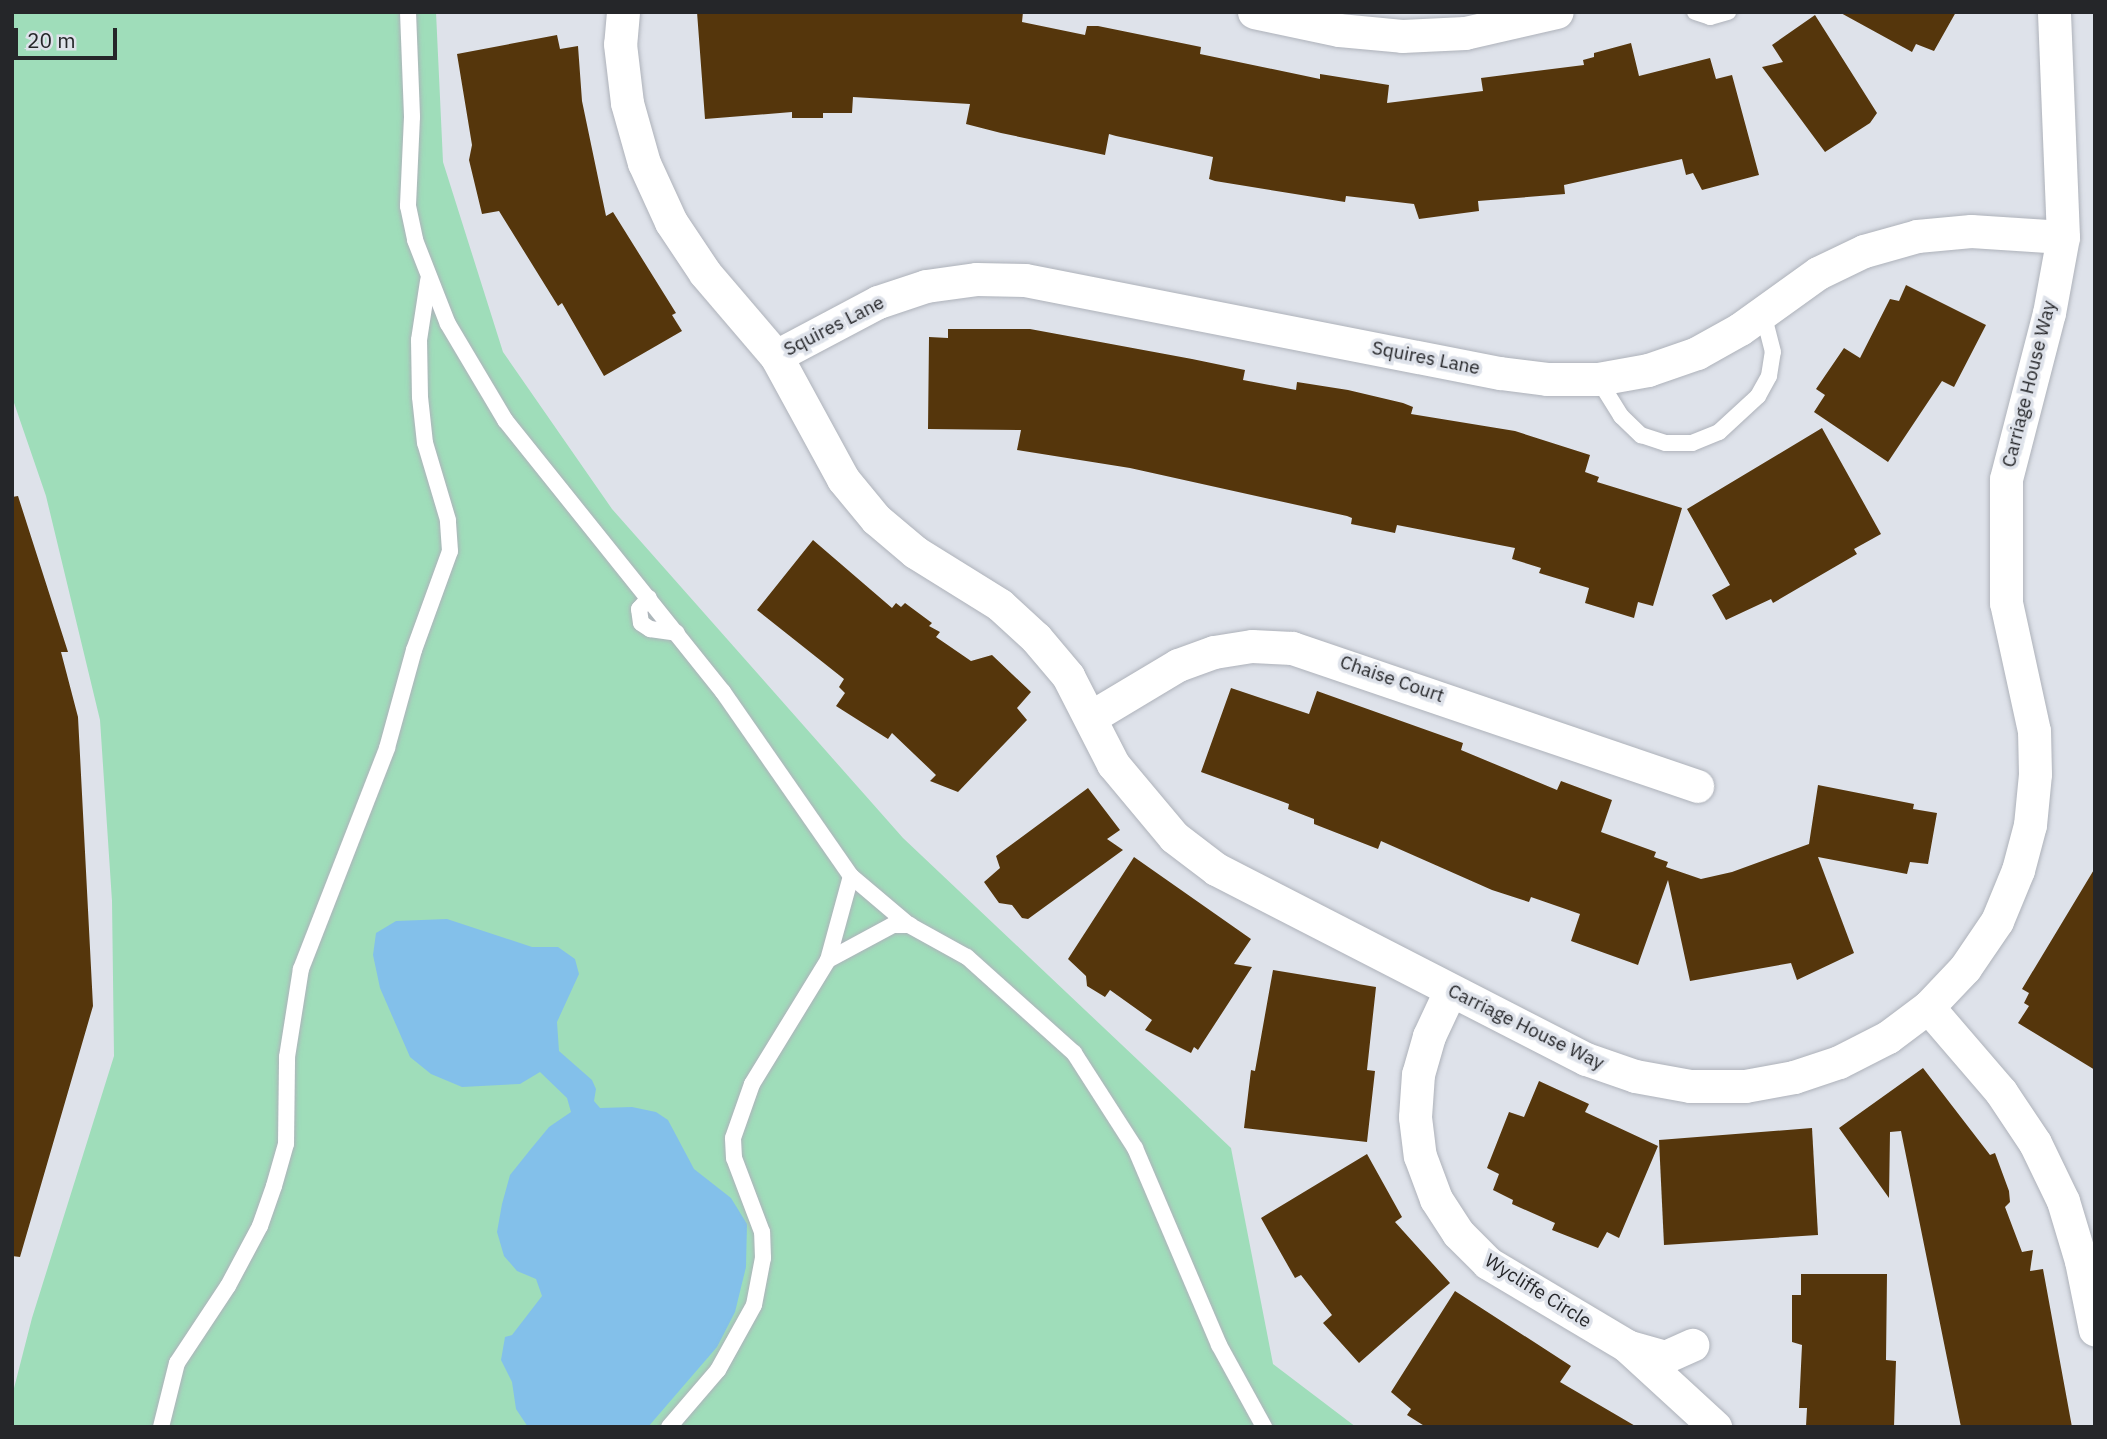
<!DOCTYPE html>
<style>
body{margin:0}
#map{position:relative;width:2107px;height:1439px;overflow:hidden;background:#dee2ea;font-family:"IBM Plex Sans",sans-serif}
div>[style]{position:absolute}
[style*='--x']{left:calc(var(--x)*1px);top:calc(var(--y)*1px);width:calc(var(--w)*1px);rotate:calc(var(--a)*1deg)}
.green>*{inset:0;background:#9fddba}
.water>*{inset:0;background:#83c0ea}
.building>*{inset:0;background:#55360c}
.roads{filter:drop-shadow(0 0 2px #aeb2ba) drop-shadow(0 0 2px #aeb2ba)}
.lane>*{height:16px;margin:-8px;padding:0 8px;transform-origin:8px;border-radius:8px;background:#fff}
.street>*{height:33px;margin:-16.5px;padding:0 16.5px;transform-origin:16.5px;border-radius:16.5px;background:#fff}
span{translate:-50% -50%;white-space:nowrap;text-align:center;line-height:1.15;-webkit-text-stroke:7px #dee2ea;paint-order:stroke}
.street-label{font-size:19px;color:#252629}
.frame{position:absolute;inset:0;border:14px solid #252629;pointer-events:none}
.scale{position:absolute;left:14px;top:28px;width:103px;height:32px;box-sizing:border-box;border:4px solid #252629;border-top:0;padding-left:9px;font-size:21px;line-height:24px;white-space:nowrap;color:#252629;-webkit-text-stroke:5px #dee2ea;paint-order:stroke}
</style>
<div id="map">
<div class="green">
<i style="clip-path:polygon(12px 12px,436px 12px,443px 162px,503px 352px,612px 509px,903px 838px,1231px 1148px,1273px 1364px,1356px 1427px,12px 1427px,12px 1396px,32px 1318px,114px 1056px,112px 901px,100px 720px,46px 496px,12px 397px)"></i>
</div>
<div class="water">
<i style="clip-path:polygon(447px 919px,532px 947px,558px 947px,575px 959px,579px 974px,557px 1022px,559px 1051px,592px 1080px,596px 1089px,594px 1101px,600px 1108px,632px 1107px,656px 1112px,668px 1120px,694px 1169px,731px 1198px,747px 1224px,746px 1267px,735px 1312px,717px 1347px,648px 1427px,528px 1427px,516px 1409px,512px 1382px,501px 1360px,505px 1337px,512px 1335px,542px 1296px,536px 1279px,517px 1271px,504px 1256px,497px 1232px,502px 1204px,510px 1175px,530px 1150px,549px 1127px,571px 1112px,567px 1098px,540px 1072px,520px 1084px,462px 1087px,431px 1074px,410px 1057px,380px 988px,373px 955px,376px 933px,396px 921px)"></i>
</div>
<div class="building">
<i style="clip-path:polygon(697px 12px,1023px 12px,1022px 22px,1085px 35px,1087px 26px,1098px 26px,1201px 47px,1200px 54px,1320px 79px,1320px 74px,1389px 85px,1387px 103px,1483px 91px,1481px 78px,1584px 65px,1583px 60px,1594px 57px,1594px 53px,1631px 43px,1639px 76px,1710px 58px,1716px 79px,1732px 75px,1759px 175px,1702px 190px,1693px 173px,1686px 175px,1682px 159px,1564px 185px,1565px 194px,1478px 201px,1479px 211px,1419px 219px,1414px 204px,1346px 196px,1345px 202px,1215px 181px,1209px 179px,1213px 157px,1116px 136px,1109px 134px,1105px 155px,1001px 133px,966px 124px,970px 104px,853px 97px,852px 113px,823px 113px,823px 118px,792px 118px,792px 112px,705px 119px)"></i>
<i style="clip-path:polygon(1839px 12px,1956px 12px,1934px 51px,1916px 44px,1912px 52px)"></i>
<i style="clip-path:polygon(1815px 15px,1877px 113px,1870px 123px,1825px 152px,1762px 67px,1783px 62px,1772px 45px)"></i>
<i style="clip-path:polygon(557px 35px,560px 49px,578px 46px,582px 101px,606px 216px,613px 212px,676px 313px,672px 315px,682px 331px,604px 376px,562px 303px,558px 306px,499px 211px,482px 214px,469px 160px,472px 145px,457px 54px)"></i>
<i style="clip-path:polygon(1906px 285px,1986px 325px,1954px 387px,1942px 381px,1888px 462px,1814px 412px,1825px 395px,1816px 389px,1844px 348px,1860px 358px,1890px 299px,1899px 301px)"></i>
<i style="clip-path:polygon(948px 329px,1030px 329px,1192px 359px,1245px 370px,1243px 380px,1296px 390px,1297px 382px,1348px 390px,1403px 403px,1413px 407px,1411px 414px,1515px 431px,1590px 455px,1585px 472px,1599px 477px,1597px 482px,1682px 508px,1653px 606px,1638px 602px,1634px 618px,1585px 603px,1589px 588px,1539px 573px,1541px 568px,1512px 559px,1515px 548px,1397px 525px,1395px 533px,1351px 524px,1352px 518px,1347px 516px,1130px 468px,1017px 450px,1021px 430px,928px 429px,929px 337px,948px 338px)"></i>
<i style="clip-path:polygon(1822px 428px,1881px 534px,1854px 549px,1857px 554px,1773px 603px,1771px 599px,1726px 620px,1712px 595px,1730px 585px,1687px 509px)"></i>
<i style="clip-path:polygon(18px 496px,68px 652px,61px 652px,78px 717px,93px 1006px,20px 1257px,12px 1256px,12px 497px)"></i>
<i style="clip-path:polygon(813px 540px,892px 608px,896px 603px,901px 607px,905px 603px,932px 623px,929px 626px,940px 632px,936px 637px,971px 661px,992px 655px,1031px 692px,1017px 708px,1027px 720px,958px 792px,930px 781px,936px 775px,892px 733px,888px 739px,836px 706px,845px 693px,839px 687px,844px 679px,757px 610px)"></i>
<i style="clip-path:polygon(1231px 688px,1309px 714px,1317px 691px,1463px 743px,1461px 750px,1557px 790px,1561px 781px,1612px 800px,1601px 832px,1656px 852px,1654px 857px,1668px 862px,1666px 867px,1701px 879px,1732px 872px,1809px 844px,1818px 785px,1914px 804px,1913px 809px,1937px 813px,1928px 864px,1910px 862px,1907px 874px,1818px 857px,1854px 953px,1797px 980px,1791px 963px,1690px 981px,1668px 880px,1638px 965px,1571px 941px,1580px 914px,1531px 897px,1529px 902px,1492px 890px,1381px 841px,1378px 849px,1314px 824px,1314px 819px,1288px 809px,1289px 804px,1201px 772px)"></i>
<i style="clip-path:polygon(1088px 788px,1120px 830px,1107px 839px,1123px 850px,1028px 919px,1022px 918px,1012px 905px,999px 903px,984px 882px,1000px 868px,996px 856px)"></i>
<i style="clip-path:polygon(1134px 857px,1251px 939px,1234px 964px,1252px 967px,1198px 1050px,1194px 1047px,1191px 1053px,1145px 1030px,1152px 1020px,1110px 990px,1105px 997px,1087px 986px,1086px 976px,1068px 959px)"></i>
<i style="clip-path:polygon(2095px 868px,2095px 1070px,2018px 1023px,2029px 1006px,2024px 1003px,2029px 993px,2022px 989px)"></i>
<i style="clip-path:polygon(1273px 970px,1376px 987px,1367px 1070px,1375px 1071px,1367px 1142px,1244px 1128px,1251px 1070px,1255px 1071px)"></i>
<i style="clip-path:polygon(1923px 1068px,1990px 1155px,1995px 1153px,2009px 1191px,2010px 1202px,2005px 1207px,2022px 1252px,2033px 1250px,2030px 1271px,2043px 1269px,2072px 1427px,1961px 1427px,1901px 1131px,1890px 1132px,1889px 1198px,1839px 1128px)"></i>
<i style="clip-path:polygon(1539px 1081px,1589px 1104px,1585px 1112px,1658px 1146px,1619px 1238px,1607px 1232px,1598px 1248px,1552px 1230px,1555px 1223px,1512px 1204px,1513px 1200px,1493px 1190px,1499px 1174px,1487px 1168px,1509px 1112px,1524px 1117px)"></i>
<i style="clip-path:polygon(1812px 1128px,1818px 1235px,1664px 1245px,1659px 1140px)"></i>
<i style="clip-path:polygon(1367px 1154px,1402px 1217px,1395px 1222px,1450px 1283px,1359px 1363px,1323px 1323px,1332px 1315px,1301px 1275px,1295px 1278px,1261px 1218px)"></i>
<i style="clip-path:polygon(1801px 1274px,1887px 1274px,1886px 1360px,1896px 1361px,1894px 1427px,1806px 1426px,1807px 1408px,1799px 1408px,1802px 1345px,1792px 1342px,1792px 1295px,1801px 1295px)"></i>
<i style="clip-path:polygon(1455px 1291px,1571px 1366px,1560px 1382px,1637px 1427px,1426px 1427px,1407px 1415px,1411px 1409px,1391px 1392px)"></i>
</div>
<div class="roads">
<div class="lane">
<i style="--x:408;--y:12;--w:105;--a:87.8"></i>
<i style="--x:412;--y:117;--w:89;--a:92.6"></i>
<i style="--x:408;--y:206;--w:35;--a:78"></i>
<i style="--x:415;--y:240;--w:90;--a:68.6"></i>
<i style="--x:448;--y:324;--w:112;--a:59.3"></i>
<i style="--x:505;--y:420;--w:349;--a:51.3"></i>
<i style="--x:723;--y:692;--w:224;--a:55.2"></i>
<i style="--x:851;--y:876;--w:76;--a:40.2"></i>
<i style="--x:909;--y:925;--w:66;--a:28.9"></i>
<i style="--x:967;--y:957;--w:144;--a:41.9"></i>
<i style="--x:1074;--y:1053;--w:113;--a:57.3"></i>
<i style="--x:1135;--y:1148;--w:214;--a:66.9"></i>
<i style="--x:1219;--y:1345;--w:94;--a:61.2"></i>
<i style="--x:1695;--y:12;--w:16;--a:18"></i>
<i style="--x:1710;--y:17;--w:19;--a:-16"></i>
<i style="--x:1598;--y:379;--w:44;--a:58.1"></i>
<i style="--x:1621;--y:416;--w:28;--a:44"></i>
<i style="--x:1641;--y:435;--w:26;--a:18"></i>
<i style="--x:1666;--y:443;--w:26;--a:0"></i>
<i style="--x:1692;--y:443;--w:29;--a:-22"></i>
<i style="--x:1719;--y:432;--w:53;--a:-42.7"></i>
<i style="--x:1758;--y:396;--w:23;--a:-61"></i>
<i style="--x:1769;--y:376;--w:24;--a:-81"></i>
<i style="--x:1773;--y:352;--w:40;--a:-104.4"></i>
<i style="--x:649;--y:598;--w:15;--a:132"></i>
<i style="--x:639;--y:609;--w:14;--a:82"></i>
<i style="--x:641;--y:623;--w:11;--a:34"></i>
<i style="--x:650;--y:629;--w:27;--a:8"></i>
<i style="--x:828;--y:960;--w:74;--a:-28.3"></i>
<i style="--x:893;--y:925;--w:17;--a:0"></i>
<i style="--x:161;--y:1427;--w:66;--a:-76"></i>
<i style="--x:177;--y:1363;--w:92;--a:-56.5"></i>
<i style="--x:228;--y:1286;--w:68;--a:-61.9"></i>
<i style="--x:260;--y:1226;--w:42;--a:-70.7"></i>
<i style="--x:274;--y:1186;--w:44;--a:-74.1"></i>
<i style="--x:286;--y:1144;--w:87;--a:-89.3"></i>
<i style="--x:287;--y:1057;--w:89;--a:-81"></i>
<i style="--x:301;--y:969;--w:237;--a:-68.7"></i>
<i style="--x:387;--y:748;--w:102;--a:-74.6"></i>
<i style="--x:414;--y:650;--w:105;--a:-70"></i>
<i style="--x:450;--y:551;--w:31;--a:-94"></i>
<i style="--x:448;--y:520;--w:80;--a:-106.6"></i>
<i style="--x:425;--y:443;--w:46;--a:-96.2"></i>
<i style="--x:420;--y:397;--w:57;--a:-91"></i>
<i style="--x:419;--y:340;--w:60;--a:-81.3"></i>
<i style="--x:669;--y:1427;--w:75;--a:-49.3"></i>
<i style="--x:718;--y:1370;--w:74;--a:-61"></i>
<i style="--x:754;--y:1305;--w:48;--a:-79.2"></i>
<i style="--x:763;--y:1258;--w:26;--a:-92"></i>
<i style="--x:762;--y:1232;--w:79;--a:-110.7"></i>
<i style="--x:734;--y:1158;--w:20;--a:-93"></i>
<i style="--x:733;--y:1138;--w:57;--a:-70.6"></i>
<i style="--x:752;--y:1084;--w:145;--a:-58.5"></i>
<i style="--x:828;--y:960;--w:87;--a:-74.7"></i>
</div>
<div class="street">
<i style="--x:623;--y:12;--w:32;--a:95"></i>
<i style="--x:620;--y:44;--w:59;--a:83.2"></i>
<i style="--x:627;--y:103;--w:62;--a:74.2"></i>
<i style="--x:644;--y:163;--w:65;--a:65.4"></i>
<i style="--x:671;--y:222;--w:61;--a:56.3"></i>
<i style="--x:705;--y:273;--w:109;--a:49.5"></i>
<i style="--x:776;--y:356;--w:140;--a:61.4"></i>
<i style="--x:843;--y:479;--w:52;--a:50.5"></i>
<i style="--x:876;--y:519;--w:51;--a:40.2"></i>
<i style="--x:915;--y:552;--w:100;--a:31.9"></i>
<i style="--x:1000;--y:605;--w:49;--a:42.5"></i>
<i style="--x:1036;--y:638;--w:50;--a:49.9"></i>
<i style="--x:1068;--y:676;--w:99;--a:62.9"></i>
<i style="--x:1113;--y:764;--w:95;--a:50.1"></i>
<i style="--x:1174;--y:837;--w:53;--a:37.3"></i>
<i style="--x:1216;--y:869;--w:416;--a:27.2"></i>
<i style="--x:1586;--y:1059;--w:52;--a:19.1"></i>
<i style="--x:1635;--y:1076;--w:56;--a:10.3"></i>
<i style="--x:1690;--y:1086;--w:55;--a:0"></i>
<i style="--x:1745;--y:1086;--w:50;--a:-10.4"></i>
<i style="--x:1794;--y:1077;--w:47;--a:-18.4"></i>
<i style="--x:1839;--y:1062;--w:55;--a:-27"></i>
<i style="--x:1888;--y:1037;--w:50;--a:-36.9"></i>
<i style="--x:1928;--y:1007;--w:54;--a:-46.5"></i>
<i style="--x:1965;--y:968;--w:57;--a:-55.8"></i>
<i style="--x:1997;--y:921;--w:55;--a:-67.6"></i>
<i style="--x:2018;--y:870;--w:47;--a:-75.1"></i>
<i style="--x:2030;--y:825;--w:51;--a:-84.4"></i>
<i style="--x:2035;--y:774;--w:43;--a:-91.3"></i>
<i style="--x:2034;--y:731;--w:131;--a:-102.3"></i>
<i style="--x:2006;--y:603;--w:124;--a:-90"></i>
<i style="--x:2006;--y:479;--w:171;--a:-75.5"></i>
<i style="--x:2049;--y:313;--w:77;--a:-79.6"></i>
<i style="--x:2063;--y:237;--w:225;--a:-92.3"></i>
<i style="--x:1254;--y:12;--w:87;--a:12"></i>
<i style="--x:1339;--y:30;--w:63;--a:5.4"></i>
<i style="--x:1402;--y:36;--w:63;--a:-2.7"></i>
<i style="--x:1465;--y:33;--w:94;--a:-12.9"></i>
<i style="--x:776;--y:356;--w:115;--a:-27.9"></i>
<i style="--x:878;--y:302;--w:51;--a:-18.4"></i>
<i style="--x:926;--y:286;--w:50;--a:-8"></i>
<i style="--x:976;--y:279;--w:49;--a:1.2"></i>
<i style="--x:1025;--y:280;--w:484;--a:11.1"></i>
<i style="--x:1500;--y:373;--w:47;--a:7.3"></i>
<i style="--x:1547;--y:379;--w:51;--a:0"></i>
<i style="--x:1598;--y:379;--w:51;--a:-10.2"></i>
<i style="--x:1648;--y:370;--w:52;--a:-19.1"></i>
<i style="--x:1697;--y:353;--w:49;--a:-29.2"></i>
<i style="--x:1740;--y:329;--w:96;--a:-35.7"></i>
<i style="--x:1818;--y:273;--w:51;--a:-25.6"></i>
<i style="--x:1864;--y:251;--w:55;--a:-15.8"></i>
<i style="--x:1917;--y:236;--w:54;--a:-5.3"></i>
<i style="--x:1971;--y:231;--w:92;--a:3.7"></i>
<i style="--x:1091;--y:717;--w:101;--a:-30.9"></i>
<i style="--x:1178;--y:665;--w:38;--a:-20"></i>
<i style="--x:1214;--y:652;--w:38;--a:-9"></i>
<i style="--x:1252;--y:646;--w:40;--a:2.9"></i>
<i style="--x:1292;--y:648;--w:428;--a:18.8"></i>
<i style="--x:1450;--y:991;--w:50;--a:115"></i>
<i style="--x:1429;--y:1036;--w:40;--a:106"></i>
<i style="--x:1418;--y:1074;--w:43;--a:94"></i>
<i style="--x:1415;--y:1117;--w:39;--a:83"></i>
<i style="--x:1420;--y:1156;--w:46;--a:69.6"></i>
<i style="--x:1436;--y:1199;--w:40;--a:57.1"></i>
<i style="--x:1458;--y:1233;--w:42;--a:45"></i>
<i style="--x:1488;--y:1263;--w:162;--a:30.8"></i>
<i style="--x:1627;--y:1346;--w:120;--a:42.6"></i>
<i style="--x:1928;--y:1007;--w:112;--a:49.3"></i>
<i style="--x:2001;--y:1092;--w:61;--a:56.3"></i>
<i style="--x:2035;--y:1143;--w:64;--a:64.2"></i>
<i style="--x:2063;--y:1201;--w:63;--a:73.3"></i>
<i style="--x:2081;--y:1261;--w:70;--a:78.5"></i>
<i style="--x:1630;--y:1347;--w:36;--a:16"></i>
<i style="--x:1665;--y:1357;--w:30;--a:-24"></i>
</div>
</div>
<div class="street-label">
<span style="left:834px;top:326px;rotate:-27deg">Squires Lane</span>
<span style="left:1426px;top:358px;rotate:11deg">Squires Lane</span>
<span style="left:2029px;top:384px;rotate:-76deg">Carriage House Way</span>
<span style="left:1392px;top:679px;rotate:19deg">Chaise Court</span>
<span style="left:1526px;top:1027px;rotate:26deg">Carriage House Way</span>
<span style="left:1538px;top:1291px;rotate:32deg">Wycliffe Circle</span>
</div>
<div class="frame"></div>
<div class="scale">20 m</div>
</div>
